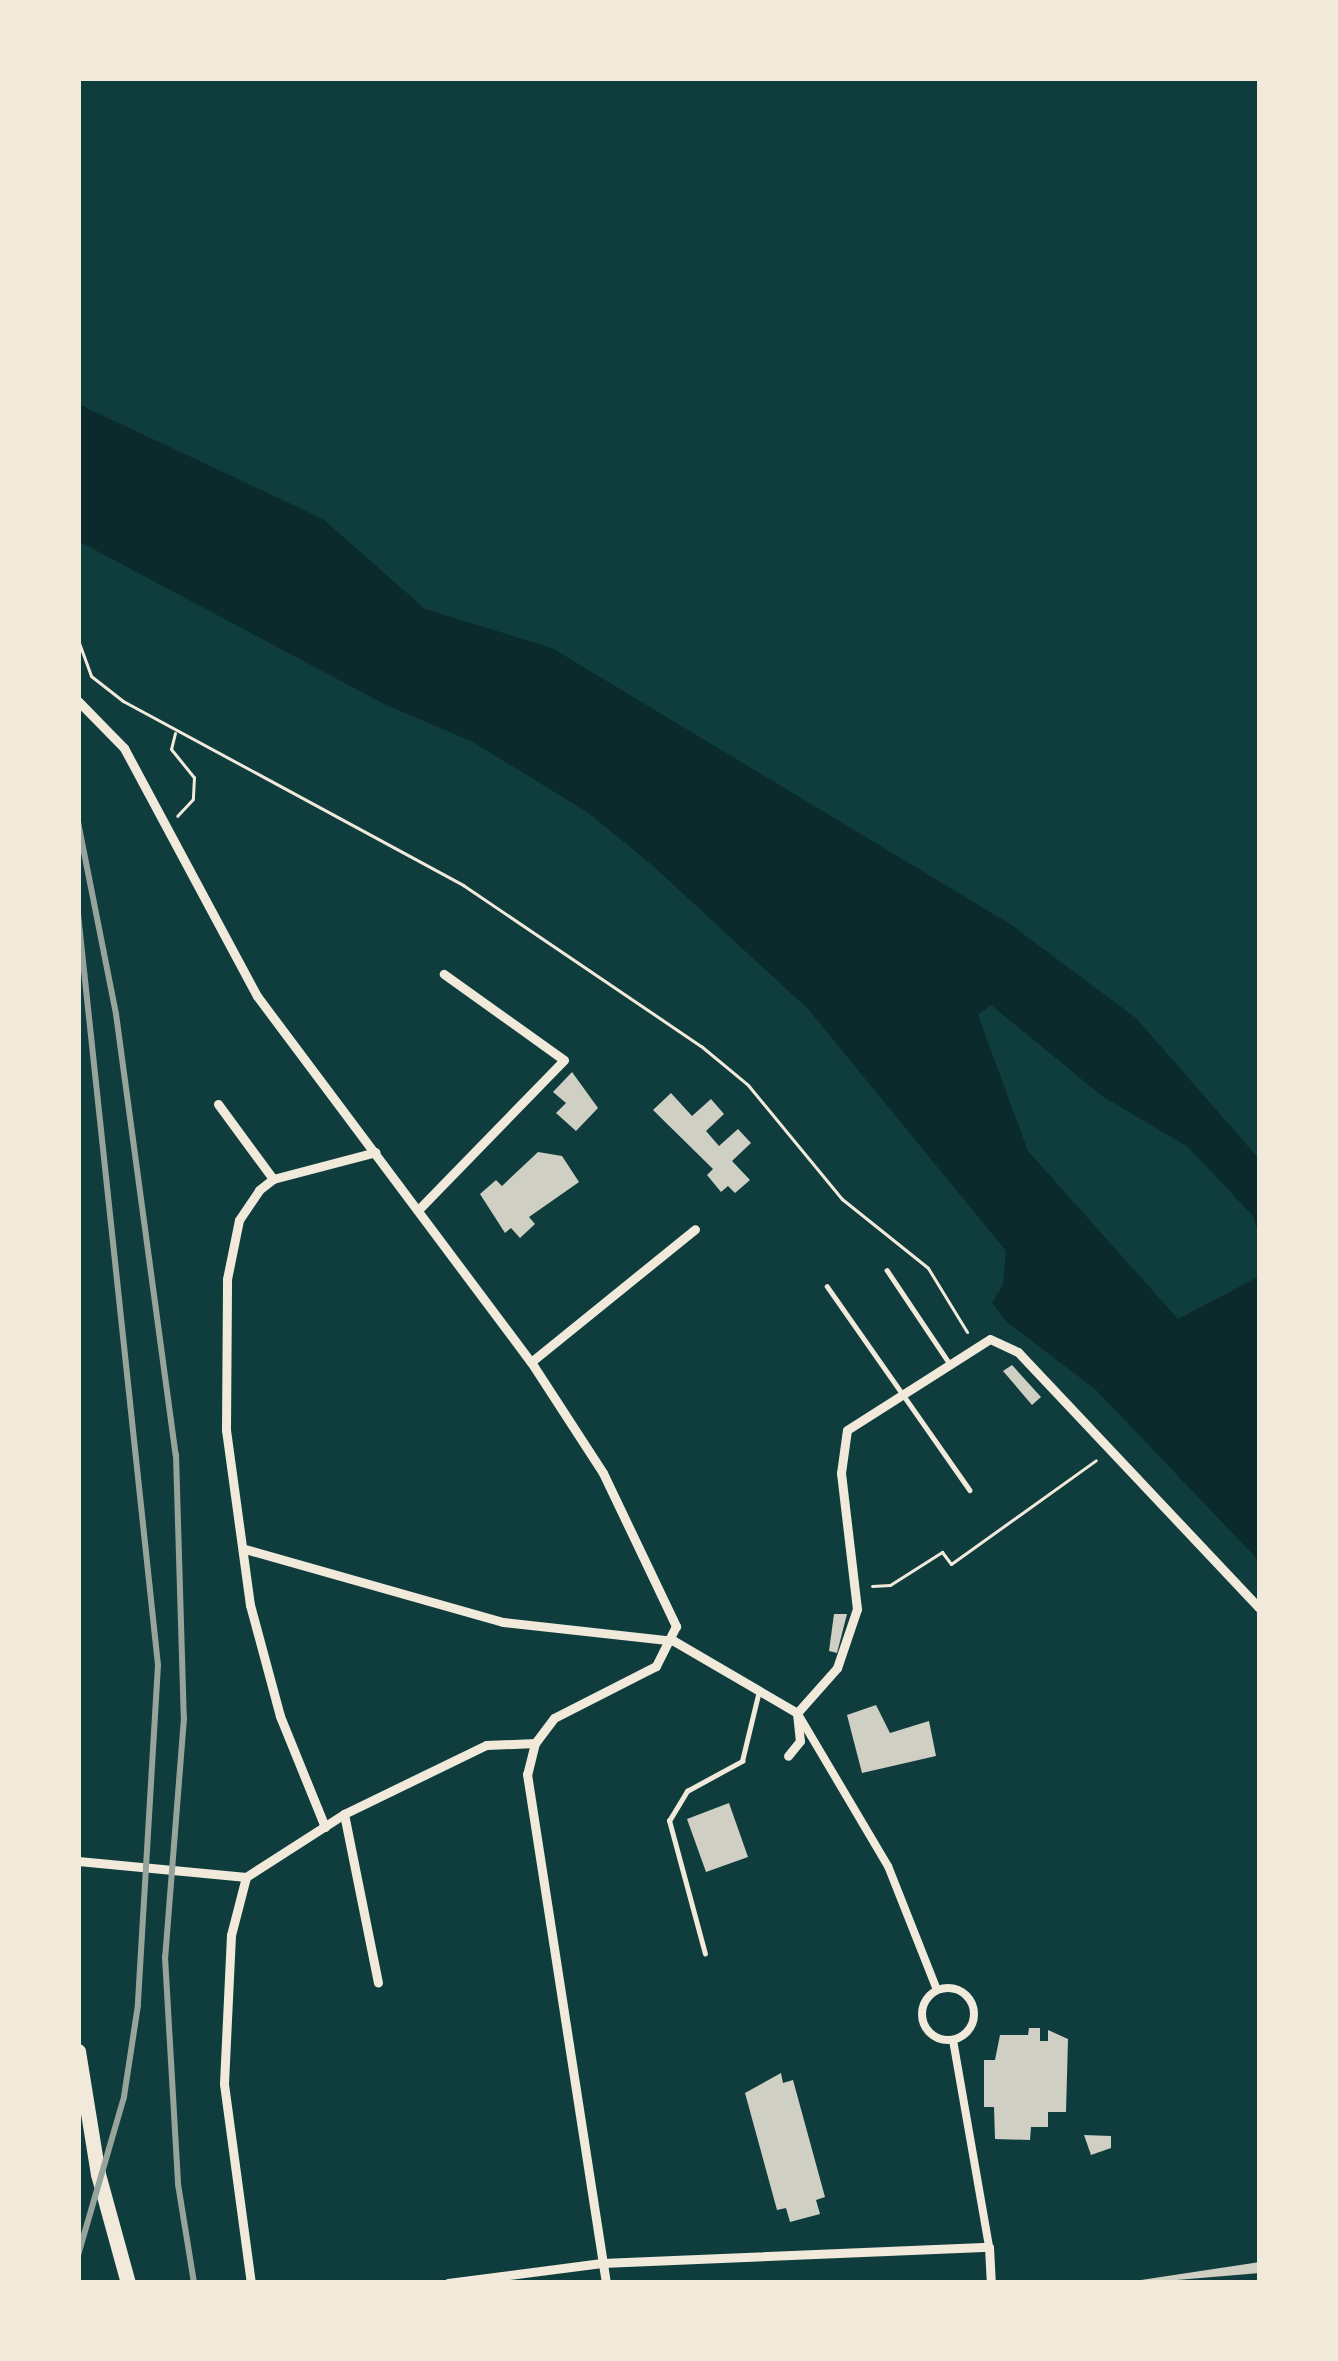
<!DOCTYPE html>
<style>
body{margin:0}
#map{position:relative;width:1338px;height:2361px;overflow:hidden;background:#0f3d3e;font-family:Barlow,sans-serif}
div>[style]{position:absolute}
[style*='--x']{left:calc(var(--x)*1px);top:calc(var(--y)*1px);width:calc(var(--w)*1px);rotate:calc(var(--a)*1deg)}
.water>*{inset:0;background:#0a2a2b}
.building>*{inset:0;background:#cfcfc3}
.path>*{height:3px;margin:-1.5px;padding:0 1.5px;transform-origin:1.5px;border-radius:1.5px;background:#f1e9da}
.service>*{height:4.5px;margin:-2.25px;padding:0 2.25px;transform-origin:2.25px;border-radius:2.25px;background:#f1e9da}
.pedestrian>*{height:8px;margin:-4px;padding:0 4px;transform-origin:4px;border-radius:4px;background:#f1e9da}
.pedestrian>.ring{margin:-4px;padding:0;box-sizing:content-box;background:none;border:8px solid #f1e9da;border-radius:50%}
.minor>*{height:9px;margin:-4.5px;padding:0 4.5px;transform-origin:4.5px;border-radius:4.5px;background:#f1e9da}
.primary>*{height:15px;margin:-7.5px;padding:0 7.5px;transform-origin:7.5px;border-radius:7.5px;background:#f1e9da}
.rail>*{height:6px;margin:-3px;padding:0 3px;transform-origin:3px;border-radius:3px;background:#97a49c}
span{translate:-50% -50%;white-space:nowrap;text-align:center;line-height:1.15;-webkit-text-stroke:9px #f1e9da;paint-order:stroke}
.frame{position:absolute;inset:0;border:81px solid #f1e9da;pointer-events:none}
</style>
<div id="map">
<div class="water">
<i style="clip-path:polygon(78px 404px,323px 519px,425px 609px,552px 648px,1010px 924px,1136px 1018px,1260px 1160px,1260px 1240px,1253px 1216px,1188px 1147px,1102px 1096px,991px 1005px,978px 1015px,1028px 1151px,1178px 1319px,1260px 1276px,1260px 1562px,1096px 1390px,1007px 1322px,992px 1303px,1003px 1285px,1006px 1251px,808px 1009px,652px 865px,587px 812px,473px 742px,384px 704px,78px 541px)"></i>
</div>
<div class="building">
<i style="clip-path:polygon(572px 1072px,598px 1108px,576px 1131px,556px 1113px,566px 1103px,553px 1092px)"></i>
<i style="clip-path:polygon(671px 1093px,692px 1116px,711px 1099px,724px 1114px,706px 1131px,719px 1146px,738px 1129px,751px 1143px,732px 1161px,750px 1180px,735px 1193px,728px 1186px,721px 1192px,707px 1175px,713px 1169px,653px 1110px)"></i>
<i style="clip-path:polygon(538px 1152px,562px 1156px,579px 1182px,529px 1217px,535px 1224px,520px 1238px,511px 1228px,505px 1233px,480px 1194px,496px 1180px,502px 1186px)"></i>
<i style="clip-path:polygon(1012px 1365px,1041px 1397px,1032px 1405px,1003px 1371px)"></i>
<i style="clip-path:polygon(834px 1614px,847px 1614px,837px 1653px,829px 1651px)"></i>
<i style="clip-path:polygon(876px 1705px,890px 1733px,929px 1721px,936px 1756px,862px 1773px,847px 1715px)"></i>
<i style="clip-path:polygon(729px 1803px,748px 1857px,706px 1872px,687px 1819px)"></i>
<i style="clip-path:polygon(1029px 2028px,1040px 2028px,1040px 2041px,1048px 2041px,1048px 2030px,1068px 2039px,1066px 2112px,1048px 2112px,1048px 2127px,1031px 2127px,1030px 2140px,995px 2139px,994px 2107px,984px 2107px,984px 2060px,995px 2060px,1000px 2035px,1028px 2035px)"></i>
<i style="clip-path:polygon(781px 2073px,783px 2083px,793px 2080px,825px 2197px,816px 2200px,820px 2214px,790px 2222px,786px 2208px,777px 2210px,745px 2093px)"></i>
<i style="clip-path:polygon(1084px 2135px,1111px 2136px,1111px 2148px,1091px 2155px)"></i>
<i style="clip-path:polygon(1260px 2262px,1260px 2273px,1141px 2283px,1141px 2280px)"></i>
</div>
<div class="path">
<i style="--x:78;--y:640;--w:38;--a:70"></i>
<i style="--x:91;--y:676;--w:41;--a:38"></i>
<i style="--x:123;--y:701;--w:387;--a:28.4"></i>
<i style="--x:463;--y:885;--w:287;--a:34.1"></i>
<i style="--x:701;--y:1046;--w:61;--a:39.7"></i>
<i style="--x:748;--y:1085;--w:148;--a:50.5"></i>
<i style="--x:842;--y:1199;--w:110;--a:38.7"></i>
<i style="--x:928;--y:1268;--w:75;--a:58.6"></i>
<i style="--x:175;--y:733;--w:16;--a:104"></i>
<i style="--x:171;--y:749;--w:36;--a:51"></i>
<i style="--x:194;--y:777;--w:22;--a:93"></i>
<i style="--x:193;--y:799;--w:23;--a:133"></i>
<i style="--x:872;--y:1586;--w:18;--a:-3"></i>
<i style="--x:890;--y:1585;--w:62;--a:-32.4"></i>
<i style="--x:942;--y:1552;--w:15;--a:53"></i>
<i style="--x:951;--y:1564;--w:178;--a:-35.6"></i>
</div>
<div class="service">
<i style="--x:887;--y:1270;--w:113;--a:56.2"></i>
<i style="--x:827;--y:1286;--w:249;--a:55"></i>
<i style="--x:705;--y:1954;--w:138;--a:-105.1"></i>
<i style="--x:669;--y:1821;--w:35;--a:-59"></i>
<i style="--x:687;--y:1791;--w:63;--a:-28.6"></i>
<i style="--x:742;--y:1761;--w:68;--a:-76.4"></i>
</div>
<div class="pedestrian">
<i style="--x:798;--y:1714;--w:177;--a:59.4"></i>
<i style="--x:888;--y:1866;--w:133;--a:68.4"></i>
<i class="ring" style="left:922px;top:1988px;width:44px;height:44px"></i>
<i style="--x:953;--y:2040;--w:210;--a:80.1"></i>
</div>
<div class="minor">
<i style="--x:78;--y:701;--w:66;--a:45.6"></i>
<i style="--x:124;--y:748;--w:281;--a:61.8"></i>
<i style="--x:257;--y:996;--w:457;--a:53.2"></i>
<i style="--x:531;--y:1362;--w:132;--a:57"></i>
<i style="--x:603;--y:1473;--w:170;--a:64.5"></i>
<i style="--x:676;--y:1626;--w:45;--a:116.6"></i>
<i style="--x:656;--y:1666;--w:114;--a:153"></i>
<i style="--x:554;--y:1718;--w:31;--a:127"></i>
<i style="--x:535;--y:1743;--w:32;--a:104"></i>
<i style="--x:527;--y:1774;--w:515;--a:81.18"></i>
<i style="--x:218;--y:1104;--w:93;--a:53.7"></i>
<i style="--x:420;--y:1208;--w:206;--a:-45.8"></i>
<i style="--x:564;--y:1060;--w:148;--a:-144.4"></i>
<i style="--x:531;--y:1362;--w:211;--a:-39"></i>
<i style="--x:245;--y:1549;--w:268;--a:15.8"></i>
<i style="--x:503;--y:1622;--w:172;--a:6.3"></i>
<i style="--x:674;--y:1641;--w:143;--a:30.3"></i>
<i style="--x:797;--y:1713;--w:28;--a:84"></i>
<i style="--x:800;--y:1741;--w:19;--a:129"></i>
<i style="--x:797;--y:1713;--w:60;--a:-48.4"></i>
<i style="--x:837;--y:1668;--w:62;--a:-71.3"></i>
<i style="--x:857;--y:1609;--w:137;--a:-96.7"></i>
<i style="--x:841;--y:1473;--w:43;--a:-82.1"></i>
<i style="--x:847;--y:1430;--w:169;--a:-32.5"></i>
<i style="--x:990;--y:1339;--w:31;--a:25"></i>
<i style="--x:1018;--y:1352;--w:353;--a:46.7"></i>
<i style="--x:344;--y:1814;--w:172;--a:78.6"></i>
<i style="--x:325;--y:1827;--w:120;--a:-112.1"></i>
<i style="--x:280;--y:1716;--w:115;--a:-105.1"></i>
<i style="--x:250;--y:1605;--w:177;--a:-97.8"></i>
<i style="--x:226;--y:1430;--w:151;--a:-89.6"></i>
<i style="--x:227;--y:1279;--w:60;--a:-78.5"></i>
<i style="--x:239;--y:1220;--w:36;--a:-56"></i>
<i style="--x:259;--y:1190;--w:18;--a:-38"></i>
<i style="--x:273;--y:1179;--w:106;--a:-14.7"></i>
<i style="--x:78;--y:1861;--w:169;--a:5.4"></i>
<i style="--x:246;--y:1877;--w:117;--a:-32.7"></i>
<i style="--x:344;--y:1814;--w:158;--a:-25.9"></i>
<i style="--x:486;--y:1745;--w:49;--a:-2.3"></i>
<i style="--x:246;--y:1877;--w:60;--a:104.5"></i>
<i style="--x:231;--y:1935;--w:149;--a:92.7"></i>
<i style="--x:224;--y:2084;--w:201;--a:82.3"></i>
<i style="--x:448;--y:2283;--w:155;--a:-7.4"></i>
<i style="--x:602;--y:2263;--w:387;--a:-2.4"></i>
<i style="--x:989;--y:2247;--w:36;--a:87"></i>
</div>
<div class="primary">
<i style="--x:78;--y:2051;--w:125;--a:80.8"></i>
<i style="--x:98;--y:2174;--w:113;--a:74.6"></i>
</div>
<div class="rail">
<i style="--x:78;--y:822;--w:196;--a:78.8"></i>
<i style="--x:116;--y:1014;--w:445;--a:82.3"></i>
<i style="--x:176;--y:1455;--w:263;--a:88.3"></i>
<i style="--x:184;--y:1718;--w:240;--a:94.5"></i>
<i style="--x:165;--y:1957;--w:227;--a:86.7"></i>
<i style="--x:178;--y:2184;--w:100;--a:80.8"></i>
<i style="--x:78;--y:914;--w:755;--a:83.92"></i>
<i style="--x:158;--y:1665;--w:341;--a:93.4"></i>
<i style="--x:138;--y:2005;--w:93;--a:98.7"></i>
<i style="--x:124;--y:2097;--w:165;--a:106.2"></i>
</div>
<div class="frame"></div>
</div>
